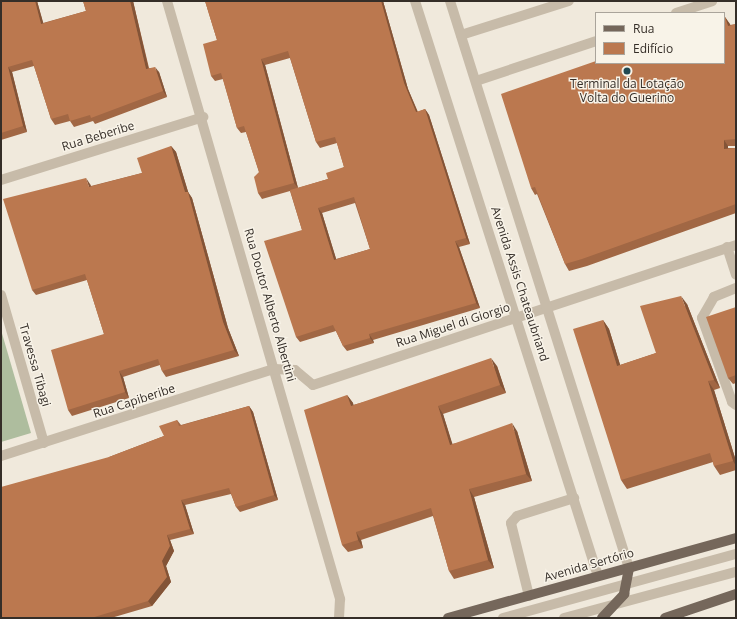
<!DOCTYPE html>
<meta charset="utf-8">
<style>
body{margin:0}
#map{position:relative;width:737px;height:619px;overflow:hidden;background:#f0e9dc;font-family:"Open Sans",sans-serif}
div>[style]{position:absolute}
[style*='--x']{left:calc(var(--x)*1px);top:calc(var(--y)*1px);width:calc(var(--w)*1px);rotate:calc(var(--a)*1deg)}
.green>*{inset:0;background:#aebd9e}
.service>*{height:10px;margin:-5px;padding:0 5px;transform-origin:5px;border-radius:5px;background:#c7bba9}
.minor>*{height:10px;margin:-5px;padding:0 5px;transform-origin:5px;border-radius:5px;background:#c7bba9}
.tertiary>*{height:10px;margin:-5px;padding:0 5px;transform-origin:5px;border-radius:5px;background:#c7bba9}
.primary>*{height:10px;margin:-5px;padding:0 5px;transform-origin:5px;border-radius:5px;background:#75675b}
.wall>*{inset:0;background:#a16744}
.shaded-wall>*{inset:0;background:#835437}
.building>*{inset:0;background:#bb784f}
.dots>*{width:11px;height:11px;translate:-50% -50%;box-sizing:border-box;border:2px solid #f8f3e8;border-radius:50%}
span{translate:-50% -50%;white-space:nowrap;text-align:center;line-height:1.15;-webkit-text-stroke:3px #f8f3e8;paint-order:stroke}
.poi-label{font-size:12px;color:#352e28}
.street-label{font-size:12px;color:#352e28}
.frame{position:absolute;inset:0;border:2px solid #352e28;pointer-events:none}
.legend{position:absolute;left:595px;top:12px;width:130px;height:52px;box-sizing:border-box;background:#f8f3e8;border:1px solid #aaa49b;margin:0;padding:5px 7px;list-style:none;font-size:12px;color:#352e28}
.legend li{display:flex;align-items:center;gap:8px;height:20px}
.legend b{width:20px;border:1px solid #aaa49b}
</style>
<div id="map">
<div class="green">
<i style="clip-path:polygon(1px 330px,31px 433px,1px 442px)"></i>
</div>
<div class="service">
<i style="--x:727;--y:247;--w:29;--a:72"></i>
<i style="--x:736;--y:288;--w:24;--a:158"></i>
<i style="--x:714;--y:297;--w:24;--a:120"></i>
<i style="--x:702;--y:318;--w:89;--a:70.3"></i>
<i style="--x:732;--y:402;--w:5;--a:37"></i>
<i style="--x:529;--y:596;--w:75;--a:-103.9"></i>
<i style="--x:511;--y:523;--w:9;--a:-49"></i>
<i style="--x:517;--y:516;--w:60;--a:-17.5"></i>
<i style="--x:503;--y:618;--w:242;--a:-15.4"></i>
<i style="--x:564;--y:618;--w:178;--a:-15"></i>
</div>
<div class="minor">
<i style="--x:167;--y:1;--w:623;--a:73.86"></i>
<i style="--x:340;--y:599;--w:19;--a:93"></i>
<i style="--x:676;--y:13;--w:38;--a:-18"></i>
<i style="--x:461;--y:35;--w:113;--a:-17.5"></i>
<i style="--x:476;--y:81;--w:126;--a:-18.4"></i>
<i style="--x:1;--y:180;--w:212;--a:-17.3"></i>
<i style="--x:1;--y:295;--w:154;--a:73.8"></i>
<i style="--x:1;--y:456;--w:287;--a:-17.7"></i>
<i style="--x:274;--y:369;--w:21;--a:3"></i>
<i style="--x:295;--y:370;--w:23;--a:40"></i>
<i style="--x:313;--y:385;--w:446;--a:-18.3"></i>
</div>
<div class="tertiary">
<i style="--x:415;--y:1;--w:603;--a:72.35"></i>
<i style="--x:450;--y:1;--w:595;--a:72.48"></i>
</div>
<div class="primary">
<i style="--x:448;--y:618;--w:299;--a:-15.5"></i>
<i style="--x:602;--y:618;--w:33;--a:-47"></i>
<i style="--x:624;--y:594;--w:26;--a:-79"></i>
<i style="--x:665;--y:618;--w:75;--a:-18.7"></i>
</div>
<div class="wall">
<i style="clip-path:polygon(1px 1px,37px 1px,43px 23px,86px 11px,83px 1px,133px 1px,149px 68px,159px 72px,167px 97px,95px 124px,93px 121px,74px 127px,70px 121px,55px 125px,51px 119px,34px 66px,12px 72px,27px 132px,1px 140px)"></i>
<i style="clip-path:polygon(evenodd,205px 1px,383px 1px,408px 89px,418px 112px,425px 109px,429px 115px,470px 244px,459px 247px,480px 308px,373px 340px,374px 343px,347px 351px,343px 346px,336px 331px,300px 342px,296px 337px,302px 230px,290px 191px,262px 199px,258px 193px,259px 172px,246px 132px,241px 133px,237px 128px,223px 79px,215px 81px,211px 76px,217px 40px,205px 1px,290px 58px,316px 142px,320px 148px,337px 143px,344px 167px,328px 179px,298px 188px,265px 65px,290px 58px,205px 1px,355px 203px,370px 249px,336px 259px,322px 213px,355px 203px)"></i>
<i style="clip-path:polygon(evenodd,725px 17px,730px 25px,736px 24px,736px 213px,587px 266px,569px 271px,565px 264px,537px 194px,535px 195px,531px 188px,725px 17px,728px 146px,736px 146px,736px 148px,728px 148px,728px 146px)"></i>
<i style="clip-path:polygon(171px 146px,176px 152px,188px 192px,192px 198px,228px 328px,239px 356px,166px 377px,162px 371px,160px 365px,123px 377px,129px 398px,72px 416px,68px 410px,104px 334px,87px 280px,36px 295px,32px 290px,90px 184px,91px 186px,142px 173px)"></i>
<i style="clip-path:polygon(687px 304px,720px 388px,714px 390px,736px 461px,736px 470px,720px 475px,714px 466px,713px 462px,627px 489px,621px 480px,603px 320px,609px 329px,620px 365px,656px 353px)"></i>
<i style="clip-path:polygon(736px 307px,736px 383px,733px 384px,728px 378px)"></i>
<i style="clip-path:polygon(497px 366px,506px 393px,443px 414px,452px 444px,517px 431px,532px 481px,474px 497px,494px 568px,454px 579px,449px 571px,433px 516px,361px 540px,363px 548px,348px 552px,342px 545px,347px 395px,353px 403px,353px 405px)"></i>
<i style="clip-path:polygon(249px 406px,253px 412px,278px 500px,240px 512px,236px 507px,231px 494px,185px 505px,194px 534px,170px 540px,174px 551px,166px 566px,171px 582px,152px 606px,111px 618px,1px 618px,109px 457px,164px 436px,177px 420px,181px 425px)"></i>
</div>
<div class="shaded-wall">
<i style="clip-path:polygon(35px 1px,37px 1px,45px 29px,41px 24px)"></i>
<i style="clip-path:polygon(130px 1px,133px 1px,150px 75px,146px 69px)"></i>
<i style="clip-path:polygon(381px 1px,383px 1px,408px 89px,420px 118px,416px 112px,404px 83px)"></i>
<i style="clip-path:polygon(725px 17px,730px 24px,733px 33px,728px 26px)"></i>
<i style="clip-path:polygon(261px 59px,265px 65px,298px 188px,294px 183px)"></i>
<i style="clip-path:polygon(8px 67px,12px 72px,27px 132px,23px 126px)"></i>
<i style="clip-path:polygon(155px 67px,159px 72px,167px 97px,163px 91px)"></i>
<i style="clip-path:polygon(425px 109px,429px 115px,470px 244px,466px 238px)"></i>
<i style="clip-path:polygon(724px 140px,728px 146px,728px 156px,724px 149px)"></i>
<i style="clip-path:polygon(171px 146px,176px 152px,190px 198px,185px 192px)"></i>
<i style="clip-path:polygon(86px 178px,90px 184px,93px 193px,89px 187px)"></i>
<i style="clip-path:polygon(188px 192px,192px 198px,228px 328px,239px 356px,234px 350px,223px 322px)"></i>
<i style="clip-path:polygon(318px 208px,322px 213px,338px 265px,334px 260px)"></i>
<i style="clip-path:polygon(455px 241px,459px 247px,480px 308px,476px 303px)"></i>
<i style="clip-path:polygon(681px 296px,687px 304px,720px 388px,714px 380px)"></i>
<i style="clip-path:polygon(603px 320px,609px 329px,623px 374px,617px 366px)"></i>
<i style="clip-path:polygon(369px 334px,373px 340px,374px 343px,370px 338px)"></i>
<i style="clip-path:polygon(491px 358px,497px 366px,506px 393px,500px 385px)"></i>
<i style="clip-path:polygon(119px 371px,123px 377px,129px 398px,125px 392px)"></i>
<i style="clip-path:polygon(708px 381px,714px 390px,736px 461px,736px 466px,733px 461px)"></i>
<i style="clip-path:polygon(347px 395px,353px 403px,356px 413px,351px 406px)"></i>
<i style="clip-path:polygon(249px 406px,253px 412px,278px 500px,274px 495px)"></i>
<i style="clip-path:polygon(438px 406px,443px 414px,455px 452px,450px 445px)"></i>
<i style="clip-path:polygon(512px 423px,517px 431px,532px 481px,526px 474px)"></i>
<i style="clip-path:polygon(469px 489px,474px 497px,494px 568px,488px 560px)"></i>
<i style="clip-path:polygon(181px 500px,185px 505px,194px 534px,190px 529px)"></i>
<i style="clip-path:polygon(356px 532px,361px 540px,363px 548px,358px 540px)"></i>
<i style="clip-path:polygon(167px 535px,170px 540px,174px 551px,166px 566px,171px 582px,152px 606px,148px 601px,162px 561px)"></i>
</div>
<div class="building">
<i style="clip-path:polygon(1px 1px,35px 1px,41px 24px,86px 11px,83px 1px,130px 1px,146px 69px,155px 67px,163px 91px,91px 118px,90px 115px,70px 121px,68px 114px,51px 119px,32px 60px,8px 67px,23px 126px,1px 133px)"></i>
<i style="clip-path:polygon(evenodd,205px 1px,381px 1px,404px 83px,416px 112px,425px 109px,466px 238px,455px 241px,476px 303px,369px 334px,370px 338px,343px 346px,333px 325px,296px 337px,264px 241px,302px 230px,290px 190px,328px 179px,326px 173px,344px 167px,335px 137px,316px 142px,288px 51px,261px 59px,294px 183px,258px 193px,254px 177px,259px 172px,244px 126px,237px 128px,221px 73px,211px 76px,203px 44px,217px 40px,205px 1px,354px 197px,370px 249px,334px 260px,318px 208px,354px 197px)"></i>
<i style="clip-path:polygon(evenodd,724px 17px,725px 17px,728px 26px,736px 24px,736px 204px,582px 259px,565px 264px,535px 187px,531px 188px,501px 94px,596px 61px,596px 63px,724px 63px,724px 17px,736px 139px,736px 148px,724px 149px,724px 140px,736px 139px)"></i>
<i style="clip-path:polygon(171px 146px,185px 192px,188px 192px,223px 322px,234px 350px,162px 371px,158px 359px,119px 371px,125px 392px,68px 410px,51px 350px,104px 334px,85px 274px,32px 290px,3px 199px,86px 178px,89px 187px,142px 173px,137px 158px)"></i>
<i style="clip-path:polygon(681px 296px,714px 380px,708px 381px,733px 461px,714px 466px,710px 453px,621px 480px,573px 329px,603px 320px,617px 366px,656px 353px,640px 306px)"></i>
<i style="clip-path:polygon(736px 307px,736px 375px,728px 378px,706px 317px)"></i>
<i style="clip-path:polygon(491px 358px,500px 385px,438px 406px,450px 445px,512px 423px,526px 474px,469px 489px,488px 560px,449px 571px,431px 508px,356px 532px,358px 540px,342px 545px,304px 410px,347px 395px,351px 406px)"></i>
<i style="clip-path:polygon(249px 406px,274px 495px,236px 507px,229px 488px,181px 500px,190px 529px,167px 535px,170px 546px,162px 561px,167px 577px,148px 601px,91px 618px,1px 618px,1px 487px,109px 457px,164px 436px,159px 426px,177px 420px,179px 426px)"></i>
</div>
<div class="dots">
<i style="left:627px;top:71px;background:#224952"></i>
</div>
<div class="poi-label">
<span style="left:627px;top:91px">Terminal da Lotação<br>Volta do Guerino</span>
</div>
<div class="street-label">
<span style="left:98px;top:136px;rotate:-17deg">Rua Beberibe</span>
<span style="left:520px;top:284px;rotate:72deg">Avenida Assis Chateaubriand</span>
<span style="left:270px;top:305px;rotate:74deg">Rua Doutor Alberto Albertini</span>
<span style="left:453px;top:325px;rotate:-18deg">Rua Miguel di Giorgio</span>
<span style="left:35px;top:365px;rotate:74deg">Travessa Tibagi</span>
<span style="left:134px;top:401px;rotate:-18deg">Rua Capiberibe</span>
<span style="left:589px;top:565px;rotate:-16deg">Avenida Sertório</span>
</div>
<div class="frame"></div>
<ul class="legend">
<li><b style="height:5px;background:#75675b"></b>Rua</li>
<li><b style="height:11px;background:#bb784f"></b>Edifício</li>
</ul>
</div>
